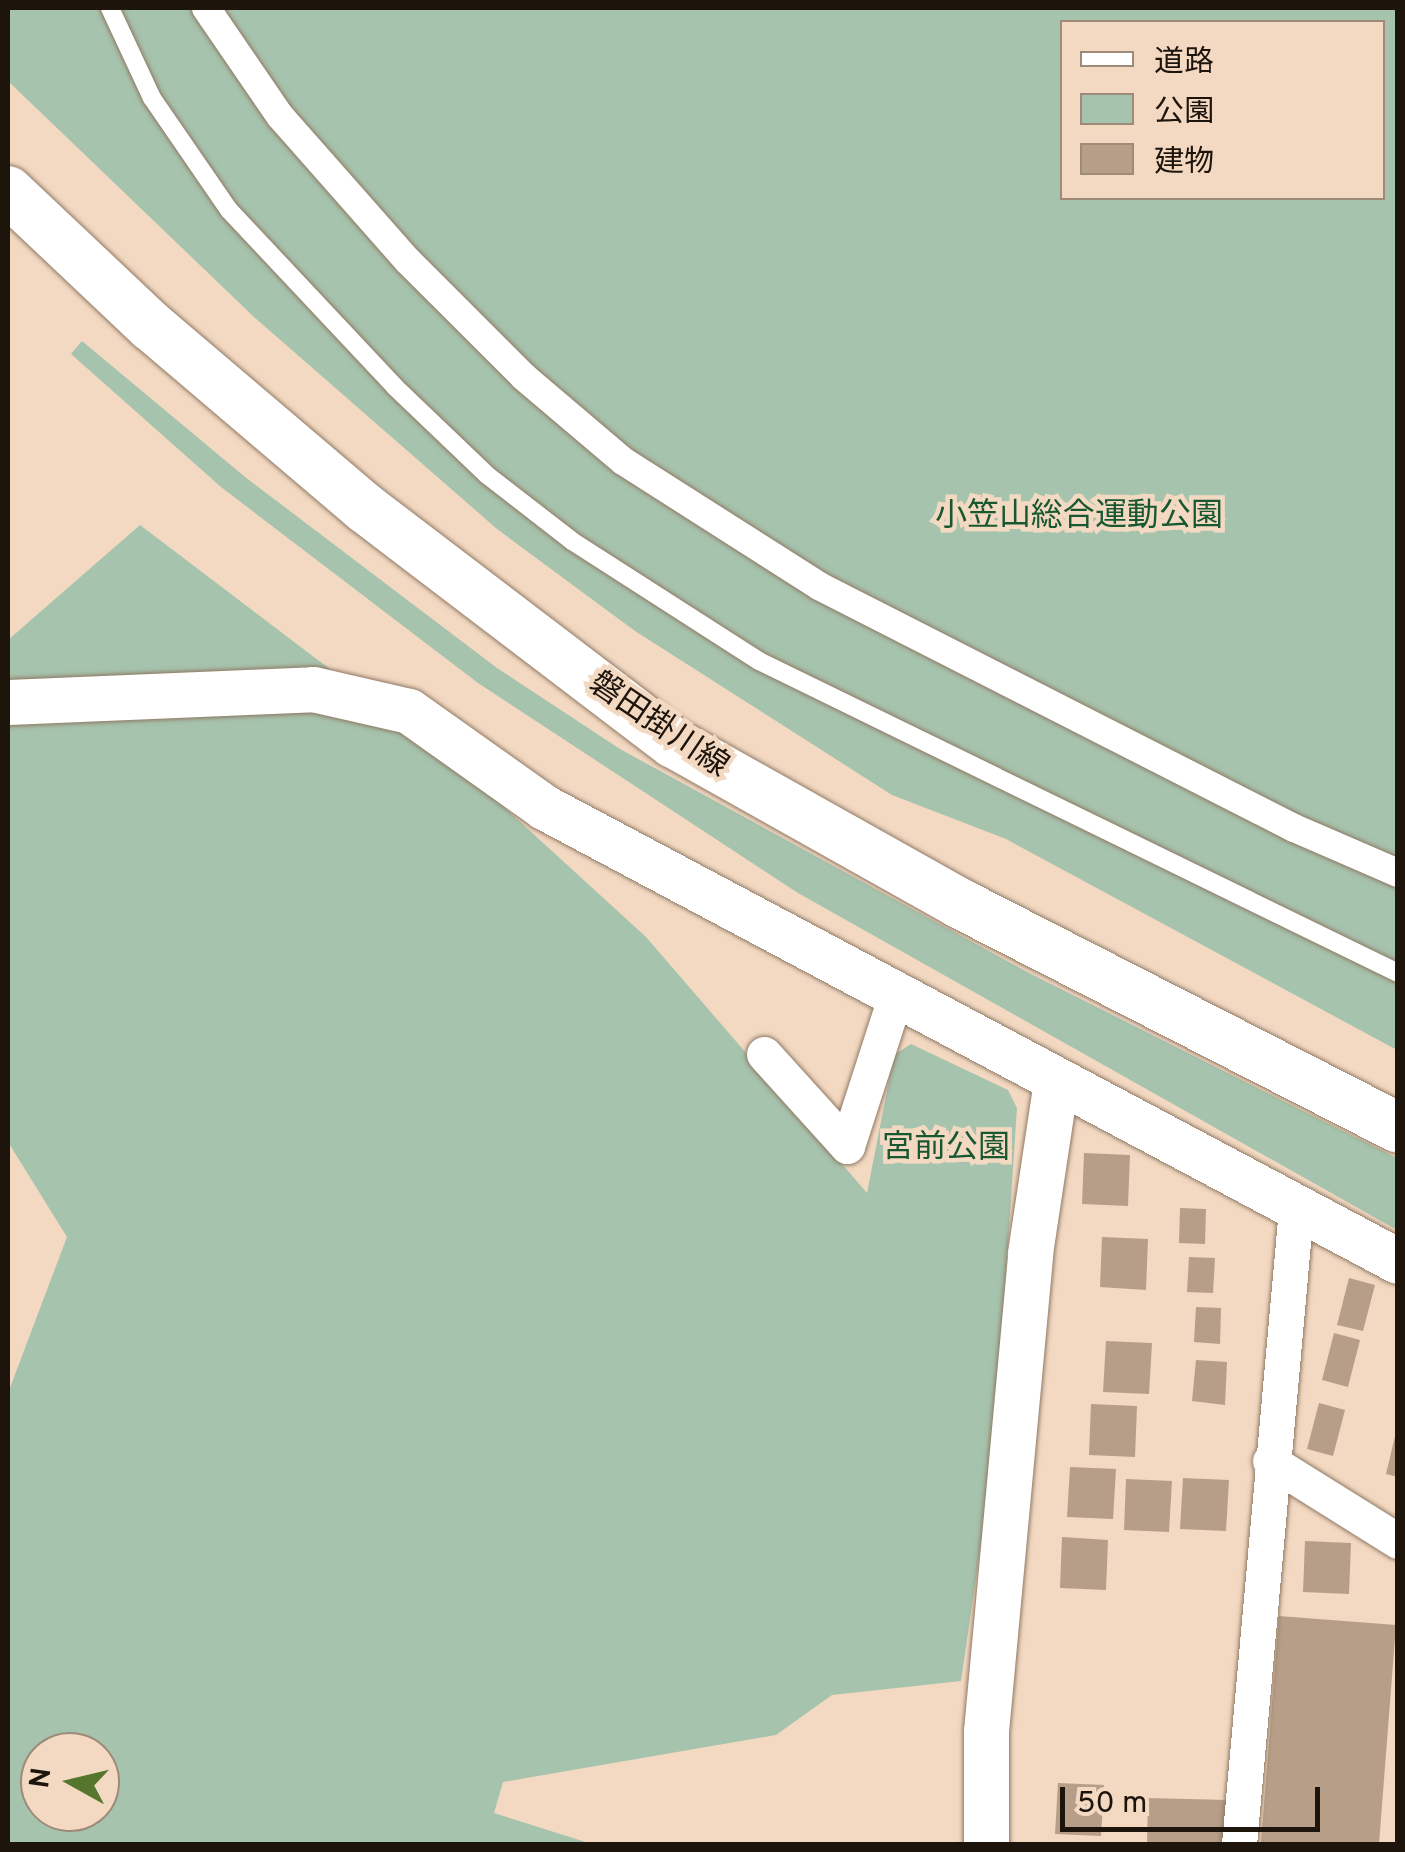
<!DOCTYPE html>
<meta charset="utf-8">
<style>
body{margin:0}
#map{position:relative;width:1405px;height:1852px;overflow:hidden;background:#f3d9c2;font-family:Overpass,"Noto Sans JP",sans-serif}
div>[style]{position:absolute}
[style*='--x']{left:calc(var(--x)*1px);top:calc(var(--y)*1px);width:calc(var(--w)*1px);rotate:calc(var(--a)*1deg)}
.green>*{inset:0;background:#a6c3ad}
.building>*{inset:0;background:#b69e88}
.roads{filter:drop-shadow(0 0 2px #907964) drop-shadow(0 0 2px #907964)}
.service>*{height:18px;margin:-9px;padding:0 9px;transform-origin:9px;border-radius:9px;background:#fff}
.pedestrian>*{height:28px;margin:-14px;padding:0 14px;transform-origin:14px;border-radius:14px;background:#fff}
.minor>*{height:35px;margin:-17.5px;padding:0 17.5px;transform-origin:17.5px;border-radius:17.5px;background:#fff}
.tertiary>*{height:45px;margin:-22.5px;padding:0 22.5px;transform-origin:22.5px;border-radius:22.5px;background:#fff}
.secondary>*{height:50px;margin:-25px;padding:0 25px;transform-origin:25px;border-radius:25px;background:#fff}
span{translate:-50% -50%;white-space:nowrap;text-align:center;line-height:1.15;-webkit-text-stroke:9px #f3d9c2;paint-order:stroke}
.park-label{font-size:32px;color:#185831}
.street-label{font-size:32px;color:#1d140c}
.frame{position:absolute;inset:0;border:10px solid #1d140c;pointer-events:none}
.legend{position:absolute;left:1060px;top:20px;width:325px;height:180px;box-sizing:border-box;background:#f3d9c2;border:2px solid #9d8a79;margin:0;padding:12px 18px;list-style:none;font-size:30px;color:#1d140c}
.legend li{display:flex;align-items:center;gap:20px;height:50px}
.legend b{width:50px;border:2px solid #9d8a79}
.north{position:absolute;left:20px;top:1732px;width:100px;height:100px;box-sizing:border-box;background:#f3d9c2;border:2px solid #9d8a79;border-radius:50%;rotate:278deg;font-size:28px;font-weight:700;line-height:40px;text-align:center;color:#1d140c}
.north::after{content:'';display:block;margin:auto;width:35px;height:45px;background:#56762d;clip-path:polygon(50% 0,100% 100%,50% 72%,0 100%)}
.scale{position:absolute;left:1060px;top:1787px;width:260px;height:45px;box-sizing:border-box;border:5px solid #1d140c;border-top:0;padding-left:12px;font-size:30px;line-height:35px;white-space:nowrap;color:#1d140c;-webkit-text-stroke:8px #f3d9c2;paint-order:stroke}
</style>
<div id="map">
<div class="green">
<i style="clip-path:polygon(evenodd,8px 8px,1397px 8px,1397px 1050px,1006px 839px,892px 795px,635px 631px,497px 529px,254px 317px,8px 81px,8px 8px,1062px 22px,1382px 22px,1382px 198px,1062px 198px,1062px 22px)"></i>
<i style="clip-path:polygon(82px 341px,245px 477px,497px 668px,620px 749px,1029px 973px,1397px 1158px,1397px 1230px,798px 893px,478px 683px,221px 487px,71px 354px)"></i>
<i style="clip-path:polygon(evenodd,140px 525px,468px 774px,646px 937px,867px 1193px,894px 1055px,911px 1044px,1008px 1090px,1017px 1108px,1002px 1334px,988px 1495px,961px 1681px,832px 1695px,776px 1735px,503px 1782px,494px 1813px,592px 1844px,8px 1844px,8px 1393px,67px 1237px,8px 1142px,8px 640px,140px 525px,40px 1752px,100px 1752px,100px 1812px,40px 1812px,40px 1752px)"></i>
</div>
<div class="building">
<i style="clip-path:polygon(1084px 1153px,1130px 1155px,1128px 1206px,1082px 1204px)"></i>
<i style="clip-path:polygon(1180px 1208px,1206px 1209px,1205px 1244px,1179px 1243px)"></i>
<i style="clip-path:polygon(1102px 1237px,1148px 1239px,1146px 1290px,1100px 1287px)"></i>
<i style="clip-path:polygon(1189px 1257px,1215px 1258px,1213px 1293px,1187px 1292px)"></i>
<i style="clip-path:polygon(1349px 1278px,1375px 1285px,1363px 1331px,1337px 1325px)"></i>
<i style="clip-path:polygon(1196px 1307px,1221px 1308px,1220px 1344px,1194px 1342px)"></i>
<i style="clip-path:polygon(1334px 1333px,1360px 1340px,1348px 1387px,1322px 1380px)"></i>
<i style="clip-path:polygon(1106px 1341px,1152px 1343px,1149px 1394px,1103px 1392px)"></i>
<i style="clip-path:polygon(1196px 1360px,1227px 1362px,1225px 1405px,1192px 1401px)"></i>
<i style="clip-path:polygon(1319px 1403px,1345px 1410px,1333px 1456px,1307px 1449px)"></i>
<i style="clip-path:polygon(1091px 1404px,1137px 1406px,1135px 1457px,1089px 1455px)"></i>
<i style="clip-path:polygon(1396px 1432px,1398px 1433px,1398px 1477px,1386px 1474px)"></i>
<i style="clip-path:polygon(1070px 1467px,1116px 1469px,1113px 1519px,1067px 1517px)"></i>
<i style="clip-path:polygon(1183px 1478px,1229px 1480px,1226px 1531px,1180px 1529px)"></i>
<i style="clip-path:polygon(1126px 1479px,1172px 1481px,1169px 1532px,1124px 1530px)"></i>
<i style="clip-path:polygon(1062px 1537px,1108px 1540px,1106px 1590px,1060px 1588px)"></i>
<i style="clip-path:polygon(1305px 1541px,1351px 1543px,1349px 1594px,1303px 1592px)"></i>
<i style="clip-path:polygon(1279px 1616px,1396px 1625px,1379px 1844px,1261px 1842px)"></i>
<i style="clip-path:polygon(1058px 1783px,1104px 1785px,1101px 1836px,1055px 1834px)"></i>
<i style="clip-path:polygon(1148px 1798px,1228px 1800px,1226px 1844px,1147px 1844px)"></i>
</div>
<div class="roads">
<div class="service">
<i style="--x:110;--y:8;--w:99;--a:65"></i>
<i style="--x:152;--y:98;--w:136;--a:55.5"></i>
<i style="--x:229;--y:210;--w:243;--a:46.8"></i>
<i style="--x:395;--y:387;--w:127;--a:43.7"></i>
<i style="--x:487;--y:475;--w:108;--a:37.8"></i>
<i style="--x:572;--y:541;--w:222;--a:32.7"></i>
<i style="--x:759;--y:661;--w:711;--a:26.02"></i>
</div>
<div class="pedestrian">
<i style="--x:206;--y:8;--w:131;--a:55.6"></i>
<i style="--x:280;--y:116;--w:193;--a:48.6"></i>
<i style="--x:408;--y:261;--w:164;--a:45"></i>
<i style="--x:524;--y:377;--w:130;--a:40.3"></i>
<i style="--x:623;--y:461;--w:232;--a:32.5"></i>
<i style="--x:819;--y:586;--w:533;--a:27"></i>
<i style="--x:1294;--y:828;--w:113;--a:23.4"></i>
</div>
<div class="minor">
<i style="--x:764;--y:1054;--w:124;--a:47.9"></i>
<i style="--x:847;--y:1146;--w:157;--a:-72.1"></i>
<i style="--x:1270;--y:1461;--w:151;--a:32"></i>
<i style="--x:1239;--y:1844;--w:638;--a:-84.87"></i>
</div>
<div class="tertiary">
<i style="--x:8;--y:702;--w:305;--a:-2.4"></i>
<i style="--x:313;--y:689;--w:98;--a:12.9"></i>
<i style="--x:409;--y:711;--w:166;--a:35.4"></i>
<i style="--x:544;--y:807;--w:967;--a:28"></i>
<i style="--x:986;--y:1844;--w:113;--a:-90"></i>
<i style="--x:986;--y:1731;--w:480;--a:-84.7"></i>
<i style="--x:1030;--y:1253;--w:174;--a:-81.4"></i>
</div>
<div class="secondary">
<i style="--x:8;--y:191;--w:197;--a:43.4"></i>
<i style="--x:151;--y:326;--w:281;--a:40.4"></i>
<i style="--x:365;--y:508;--w:388;--a:37.3"></i>
<i style="--x:674;--y:743;--w:327;--a:29.3"></i>
<i style="--x:959;--y:903;--w:493;--a:27.1"></i>
</div>
</div>
<div class="park-label">
<span style="left:1079px;top:517px">小笠山総合運動公園</span>
<span style="left:946px;top:1149px">宮前公園</span>
</div>
<div class="street-label">
<span style="left:658px;top:726px;rotate:34deg">磐田掛川線</span>
</div>
<div class="frame"></div>
<ul class="legend">
<li><b style="height:12px;background:#fff"></b>道路</li>
<li><b style="height:28px;background:#a6c3ad"></b>公園</li>
<li><b style="height:28px;background:#b69e88"></b>建物</li>
</ul>
<div class="north">N</div>
<div class="scale">50 m</div>
</div>
